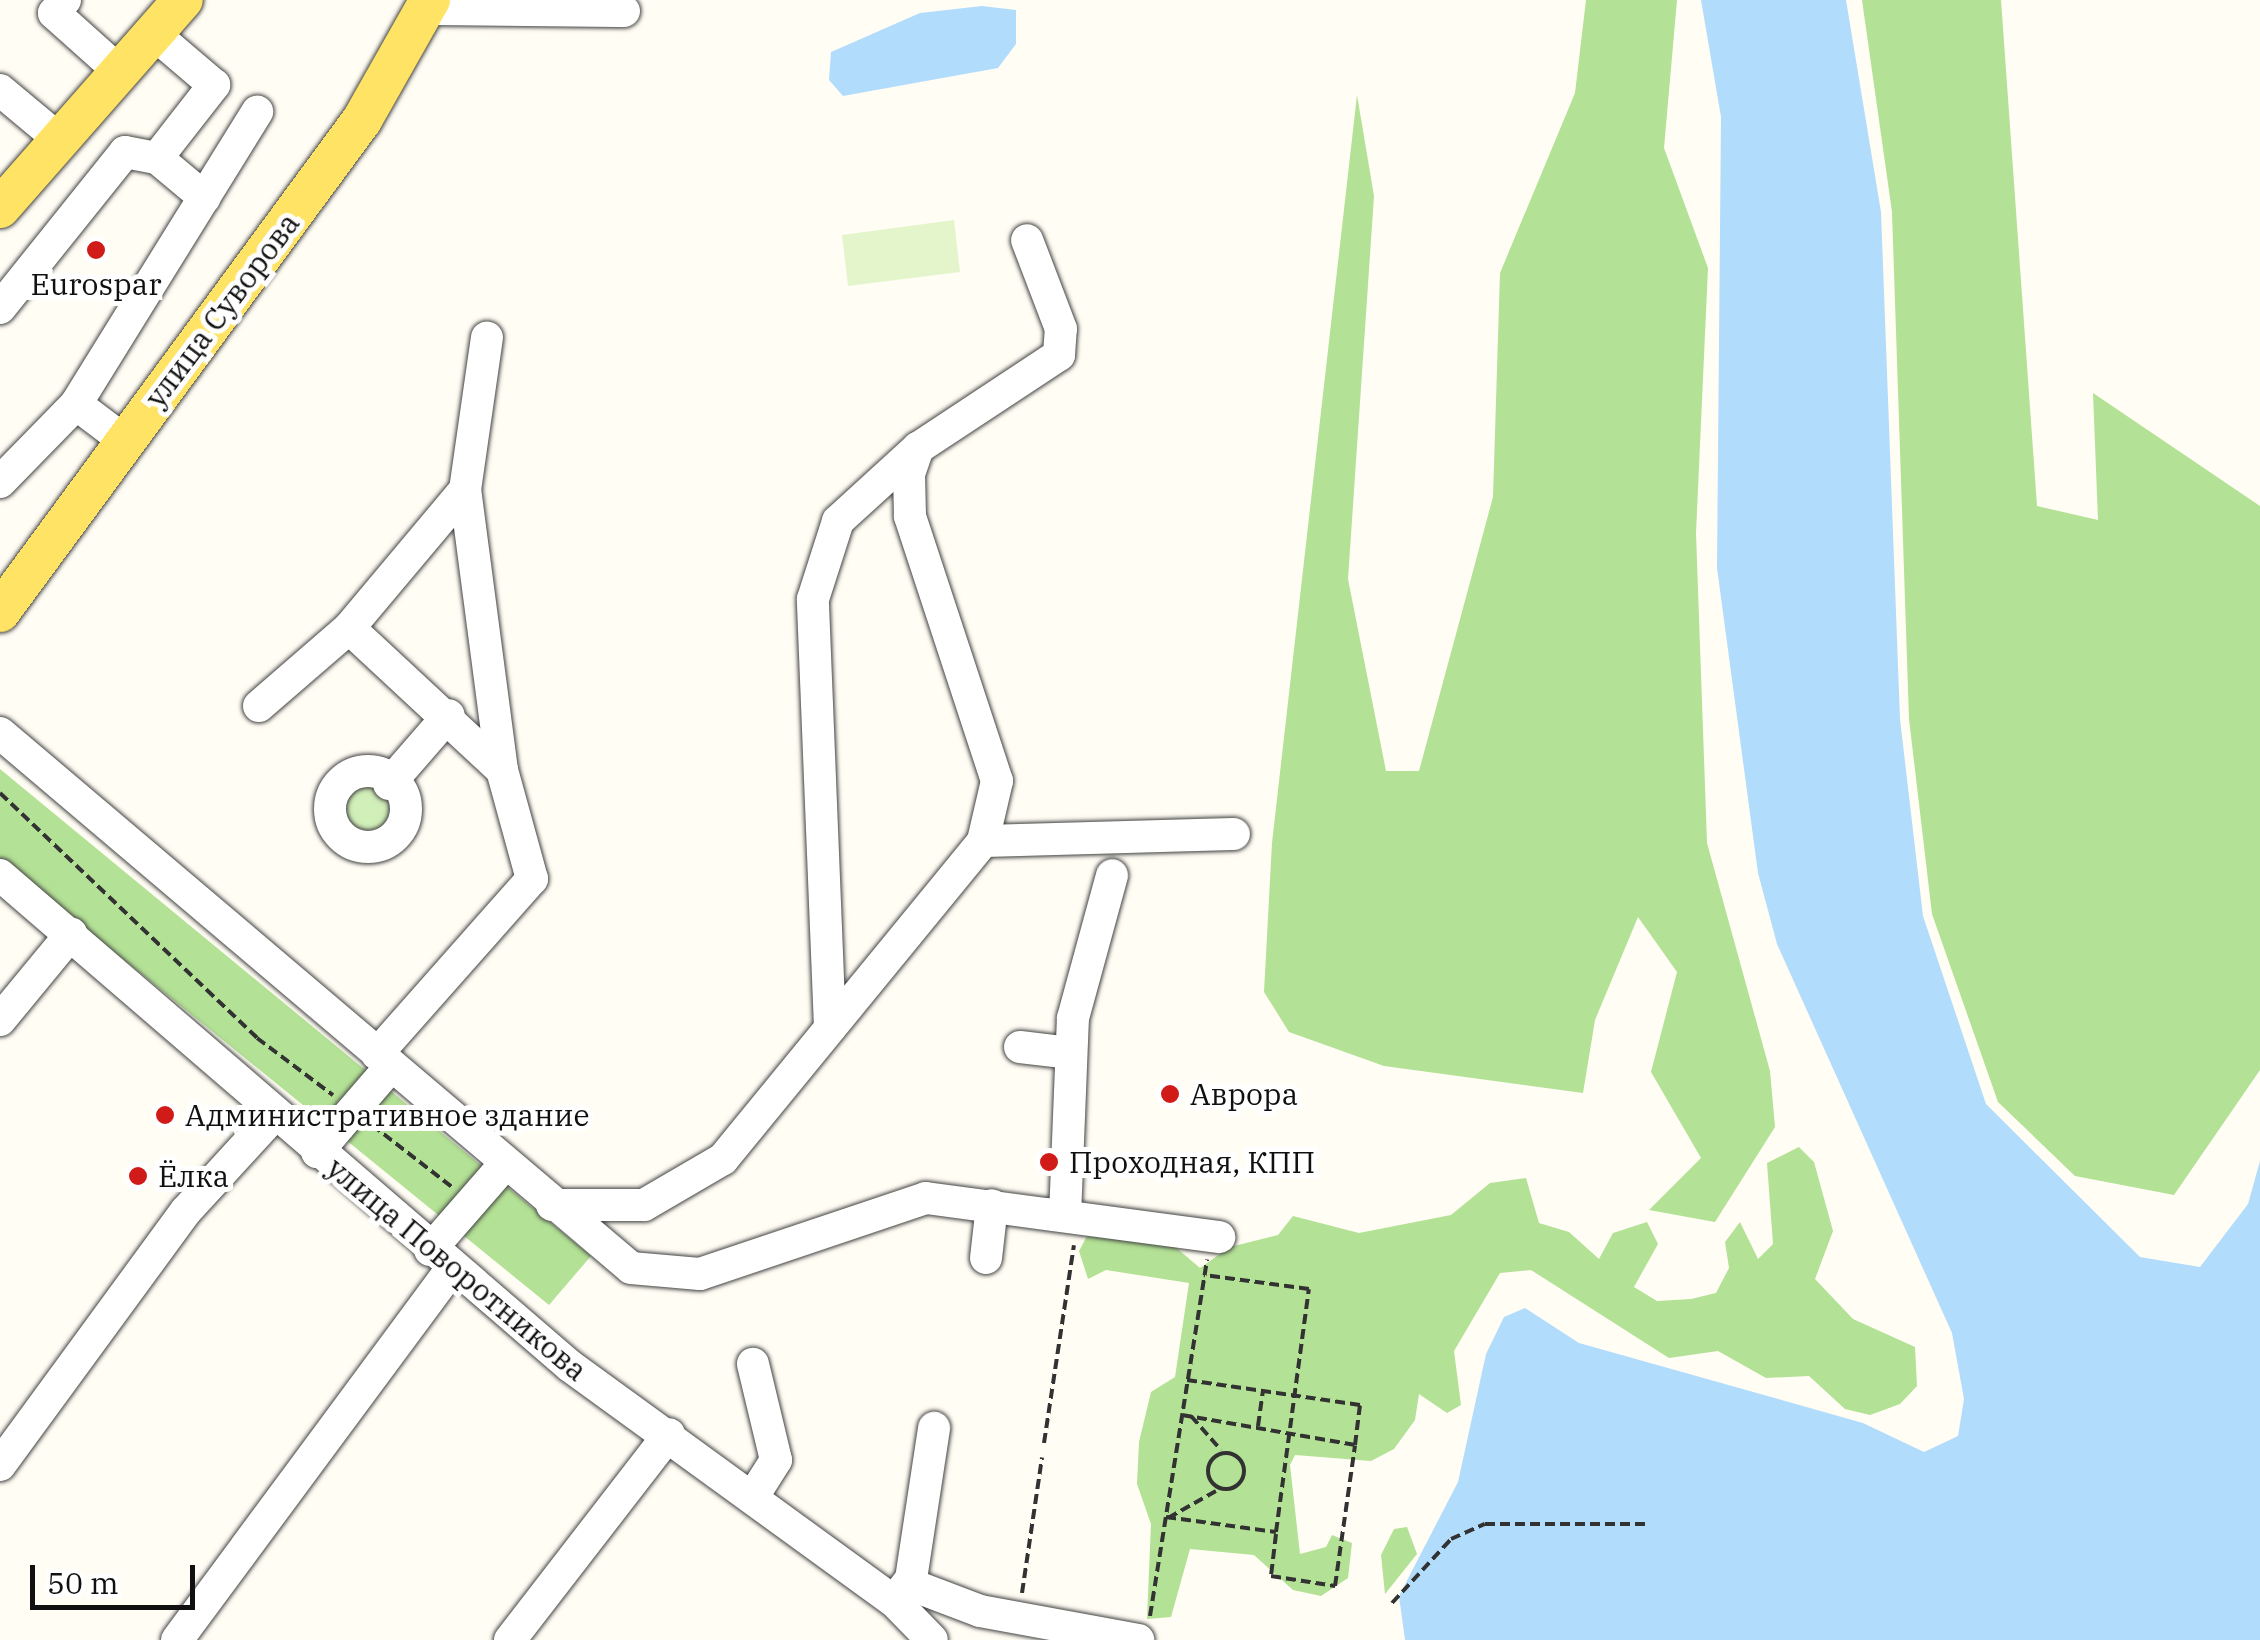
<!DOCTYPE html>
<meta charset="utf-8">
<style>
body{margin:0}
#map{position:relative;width:2260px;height:1640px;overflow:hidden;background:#fffdf4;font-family:"IBM Plex Serif",serif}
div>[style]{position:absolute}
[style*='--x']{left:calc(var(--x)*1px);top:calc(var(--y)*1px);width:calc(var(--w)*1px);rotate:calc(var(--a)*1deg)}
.green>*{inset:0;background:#d1efb8}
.round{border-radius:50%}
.forest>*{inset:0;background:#b3e195}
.pitch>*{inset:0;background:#e4f5cb}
.water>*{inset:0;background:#b2dcfc}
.path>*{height:4px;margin-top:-2px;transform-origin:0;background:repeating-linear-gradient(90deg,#323232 0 10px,transparent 0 15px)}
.path>.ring{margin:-2px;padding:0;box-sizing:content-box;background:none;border:4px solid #323232;border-radius:50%}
.roads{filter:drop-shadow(0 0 2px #434343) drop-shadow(0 0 2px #434343)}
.minor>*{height:32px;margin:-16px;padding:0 16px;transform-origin:16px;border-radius:16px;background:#fff}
.minor>.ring{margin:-16px;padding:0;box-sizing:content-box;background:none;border:32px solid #fff;border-radius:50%}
.major>*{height:40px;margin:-20px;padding:0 20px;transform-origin:20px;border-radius:20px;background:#ffe364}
.dots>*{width:28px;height:28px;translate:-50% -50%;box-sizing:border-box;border:5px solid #fff;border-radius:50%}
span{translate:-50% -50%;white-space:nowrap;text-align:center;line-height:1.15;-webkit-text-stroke:10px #fff;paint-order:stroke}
.poi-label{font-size:30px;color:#101010}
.left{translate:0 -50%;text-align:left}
.street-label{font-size:30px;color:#101010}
.scale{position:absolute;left:30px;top:1565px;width:165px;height:45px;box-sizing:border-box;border:5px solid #101010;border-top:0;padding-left:12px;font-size:30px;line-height:35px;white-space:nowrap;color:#101010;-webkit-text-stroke:8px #fff;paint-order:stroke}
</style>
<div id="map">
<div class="green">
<i class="round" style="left:338px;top:781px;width:58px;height:58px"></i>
</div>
<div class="forest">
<i style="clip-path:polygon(1586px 0,1677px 0,1664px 148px,1708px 268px,1696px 533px,1707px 843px,1770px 1071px,1775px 1127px,1715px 1222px,1649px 1210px,1701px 1158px,1651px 1072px,1677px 972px,1638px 917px,1595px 1020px,1583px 1093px,1384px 1066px,1289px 1032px,1264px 992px,1272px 843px,1357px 95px,1374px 196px,1348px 579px,1386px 771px,1419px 771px,1493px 497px,1500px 273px,1575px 93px)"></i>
<i style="clip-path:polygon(1862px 0,2001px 0,2037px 506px,2098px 520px,2093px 393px,2260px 506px,2260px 1070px,2174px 1195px,2075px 1176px,1998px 1102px,1932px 914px,1909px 719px,1892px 212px)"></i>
<i style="clip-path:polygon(0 769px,591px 1256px,549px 1305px,0 859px)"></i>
<i style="clip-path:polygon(1799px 1147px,1814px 1162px,1833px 1231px,1815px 1279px,1853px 1319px,1915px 1347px,1917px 1386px,1900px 1404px,1870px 1415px,1845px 1409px,1809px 1376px,1766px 1378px,1718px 1351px,1669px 1358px,1531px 1270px,1500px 1273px,1454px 1351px,1461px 1405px,1447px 1413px,1419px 1394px,1415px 1420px,1394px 1449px,1371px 1461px,1295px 1455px,1290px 1465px,1300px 1554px,1326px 1547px,1332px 1535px,1352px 1543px,1348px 1578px,1321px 1596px,1293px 1590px,1254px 1555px,1190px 1549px,1171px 1617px,1147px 1619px,1151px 1524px,1137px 1484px,1139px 1442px,1151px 1392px,1175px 1377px,1189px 1283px,1106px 1270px,1088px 1279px,1079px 1251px,1087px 1236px,1172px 1244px,1200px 1268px,1230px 1247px,1278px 1235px,1293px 1216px,1359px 1233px,1451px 1215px,1490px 1183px,1526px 1178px,1539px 1223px,1569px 1232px,1599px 1259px,1613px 1233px,1647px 1222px,1658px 1244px,1634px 1287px,1657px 1301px,1691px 1299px,1716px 1293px,1729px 1268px,1725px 1242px,1740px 1222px,1758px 1259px,1773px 1244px,1767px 1163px)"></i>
<i style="clip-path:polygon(1407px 1527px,1417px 1554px,1385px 1594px,1381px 1555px,1394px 1529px)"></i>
</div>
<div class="pitch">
<i style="clip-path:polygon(954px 220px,960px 272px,848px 286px,842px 235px)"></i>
</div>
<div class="water">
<i style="clip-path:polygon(1701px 0,1846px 0,1881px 212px,1900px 719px,1923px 916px,1986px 1104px,2140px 1257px,2200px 1267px,2248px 1204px,2260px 1161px,2260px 1640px,1405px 1640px,1399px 1596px,1458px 1482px,1486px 1354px,1504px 1317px,1525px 1308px,1579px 1343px,1863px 1423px,1924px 1452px,1958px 1436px,1964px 1399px,1952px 1333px,1777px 944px,1758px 873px,1717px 568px,1721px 117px)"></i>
<i style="clip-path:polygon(982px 6px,1016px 10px,1016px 44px,998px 68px,843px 96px,829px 80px,831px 52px,920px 13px)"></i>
</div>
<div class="path">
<i style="--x:0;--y:793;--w:355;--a:43.6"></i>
<i style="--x:257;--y:1038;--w:95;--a:36.9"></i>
<i style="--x:372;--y:1125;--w:101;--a:37.8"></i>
<i style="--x:1182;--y:1415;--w:176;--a:9.8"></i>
<i style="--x:1355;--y:1445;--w:40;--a:-82.9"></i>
<i style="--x:1360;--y:1405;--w:175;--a:-171.8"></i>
<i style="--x:1191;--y:1416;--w:45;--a:48.6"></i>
<i style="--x:1258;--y:1426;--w:35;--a:-82"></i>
<i style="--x:1044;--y:1443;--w:200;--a:-81.4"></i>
<i class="ring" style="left:1208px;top:1453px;width:32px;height:32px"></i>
<i style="--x:1166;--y:1517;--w:111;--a:7.8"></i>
<i style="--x:1276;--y:1532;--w:245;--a:-82.3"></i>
<i style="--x:1309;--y:1289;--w:106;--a:-172.4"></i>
<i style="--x:1168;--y:1518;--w:55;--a:-29.4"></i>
<i style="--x:1276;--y:1534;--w:42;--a:96.8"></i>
<i style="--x:1271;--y:1576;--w:65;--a:8.9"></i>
<i style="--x:1335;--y:1586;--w:142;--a:-81.9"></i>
<i style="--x:1022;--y:1593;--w:137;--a:-81.6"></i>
<i style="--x:1392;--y:1603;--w:87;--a:-47.3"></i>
<i style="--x:1451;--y:1539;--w:37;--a:-24"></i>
<i style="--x:1485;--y:1524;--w:163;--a:0"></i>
<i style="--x:1150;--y:1616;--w:361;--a:-80.9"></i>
</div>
<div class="roads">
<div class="minor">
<i style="--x:65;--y:0;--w:17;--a:130"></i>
<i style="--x:54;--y:13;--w:89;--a:41.8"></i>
<i style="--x:427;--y:9;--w:197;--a:0.6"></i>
<i style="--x:0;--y:90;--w:78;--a:39.8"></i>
<i style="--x:157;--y:158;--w:62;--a:39.8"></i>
<i style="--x:0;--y:308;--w:200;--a:-51.3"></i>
<i style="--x:125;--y:152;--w:33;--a:11"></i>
<i style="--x:157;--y:158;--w:93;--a:-52"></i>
<i style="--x:214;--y:85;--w:79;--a:-139.6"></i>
<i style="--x:76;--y:404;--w:61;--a:37.1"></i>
<i style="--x:0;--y:482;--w:109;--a:-45.7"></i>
<i style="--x:76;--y:404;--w:344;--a:-58.2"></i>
<i style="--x:349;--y:628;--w:209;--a:42.9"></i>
<i style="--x:259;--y:706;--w:119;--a:-40.9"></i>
<i style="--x:349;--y:628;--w:180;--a:-50"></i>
<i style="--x:0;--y:733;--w:827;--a:40.29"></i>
<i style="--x:631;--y:1268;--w:69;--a:5"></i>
<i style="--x:700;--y:1274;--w:238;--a:-18.6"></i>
<i style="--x:926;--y:1198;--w:296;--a:7.6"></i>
<i class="ring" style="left:330px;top:771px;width:44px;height:44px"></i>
<i style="--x:389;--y:784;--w:91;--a:-49"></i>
<i style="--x:983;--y:841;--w:251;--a:-1.6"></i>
<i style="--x:0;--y:875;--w:752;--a:40.74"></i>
<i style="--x:570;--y:1366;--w:400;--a:36"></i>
<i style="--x:894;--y:1601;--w:54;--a:45.7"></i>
<i style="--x:0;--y:1020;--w:112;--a:-50.5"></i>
<i style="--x:830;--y:1028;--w:429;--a:-92.3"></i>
<i style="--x:813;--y:599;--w:82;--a:-72.2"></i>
<i style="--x:838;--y:521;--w:108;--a:-42.4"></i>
<i style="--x:1020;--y:1047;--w:50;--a:6.8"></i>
<i style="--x:377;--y:1054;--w:234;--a:-48.5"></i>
<i style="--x:532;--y:879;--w:113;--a:-105.4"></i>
<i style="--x:502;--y:770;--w:282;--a:-97.5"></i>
<i style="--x:465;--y:490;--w:154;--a:-81.8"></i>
<i style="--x:317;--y:1152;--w:113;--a:-49.3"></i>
<i style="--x:552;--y:1205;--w:92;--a:0"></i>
<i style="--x:644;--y:1205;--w:91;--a:-30.2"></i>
<i style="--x:723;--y:1159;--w:411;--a:-50.7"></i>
<i style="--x:983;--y:841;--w:62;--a:-76.9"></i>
<i style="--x:997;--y:781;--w:279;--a:-108.2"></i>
<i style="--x:910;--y:516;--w:42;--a:-91.4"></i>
<i style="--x:909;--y:474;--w:28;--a:-71"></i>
<i style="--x:918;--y:448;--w:169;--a:-33.4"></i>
<i style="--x:1059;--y:355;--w:26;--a:-86"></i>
<i style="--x:1061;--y:329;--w:95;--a:-110.9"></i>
<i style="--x:1065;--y:1216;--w:198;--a:-87.7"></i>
<i style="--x:1073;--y:1018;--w:148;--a:-74.7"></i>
<i style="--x:430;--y:1250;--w:114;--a:-48.9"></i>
<i style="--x:986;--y:1258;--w:53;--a:-83.5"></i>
<i style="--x:0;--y:1465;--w:315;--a:-53.8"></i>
<i style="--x:186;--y:1211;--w:130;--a:-47.5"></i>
<i style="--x:752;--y:1498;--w:45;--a:-57.7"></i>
<i style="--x:776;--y:1460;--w:99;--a:-103.5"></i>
<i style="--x:909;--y:1584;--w:76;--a:20.8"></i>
<i style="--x:980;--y:1611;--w:161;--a:10.4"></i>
<i style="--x:897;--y:1597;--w:23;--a:-52"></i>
<i style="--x:911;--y:1579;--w:153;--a:-81.3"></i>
<i style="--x:177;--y:1640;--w:462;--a:-53.5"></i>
<i style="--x:510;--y:1640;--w:260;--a:-52.3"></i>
</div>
<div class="major">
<i style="--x:0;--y:208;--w:277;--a:-48.7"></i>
<i style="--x:0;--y:612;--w:611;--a:-53.66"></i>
<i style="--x:362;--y:120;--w:138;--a:-60.5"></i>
</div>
</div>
<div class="dots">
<i style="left:96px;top:250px;background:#d11b18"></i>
<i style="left:1170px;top:1094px;background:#d11b18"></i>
<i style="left:165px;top:1115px;background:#d11b18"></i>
<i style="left:1049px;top:1162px;background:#d11b18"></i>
<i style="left:138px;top:1176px;background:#d11b18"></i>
</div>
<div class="poi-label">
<span style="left:96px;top:284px">Eurospar</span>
<span class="left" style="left:1190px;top:1094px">Аврора</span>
<span class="left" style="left:185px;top:1115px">Административное здание</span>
<span class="left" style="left:1069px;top:1162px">Проходная, КПП</span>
<span class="left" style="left:158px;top:1176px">Ёлка</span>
</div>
<div class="street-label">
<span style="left:222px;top:310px;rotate:-53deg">улица Суворова</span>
<span style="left:457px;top:1269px;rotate:40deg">улица Поворотникова</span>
</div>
<div class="scale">50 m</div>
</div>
